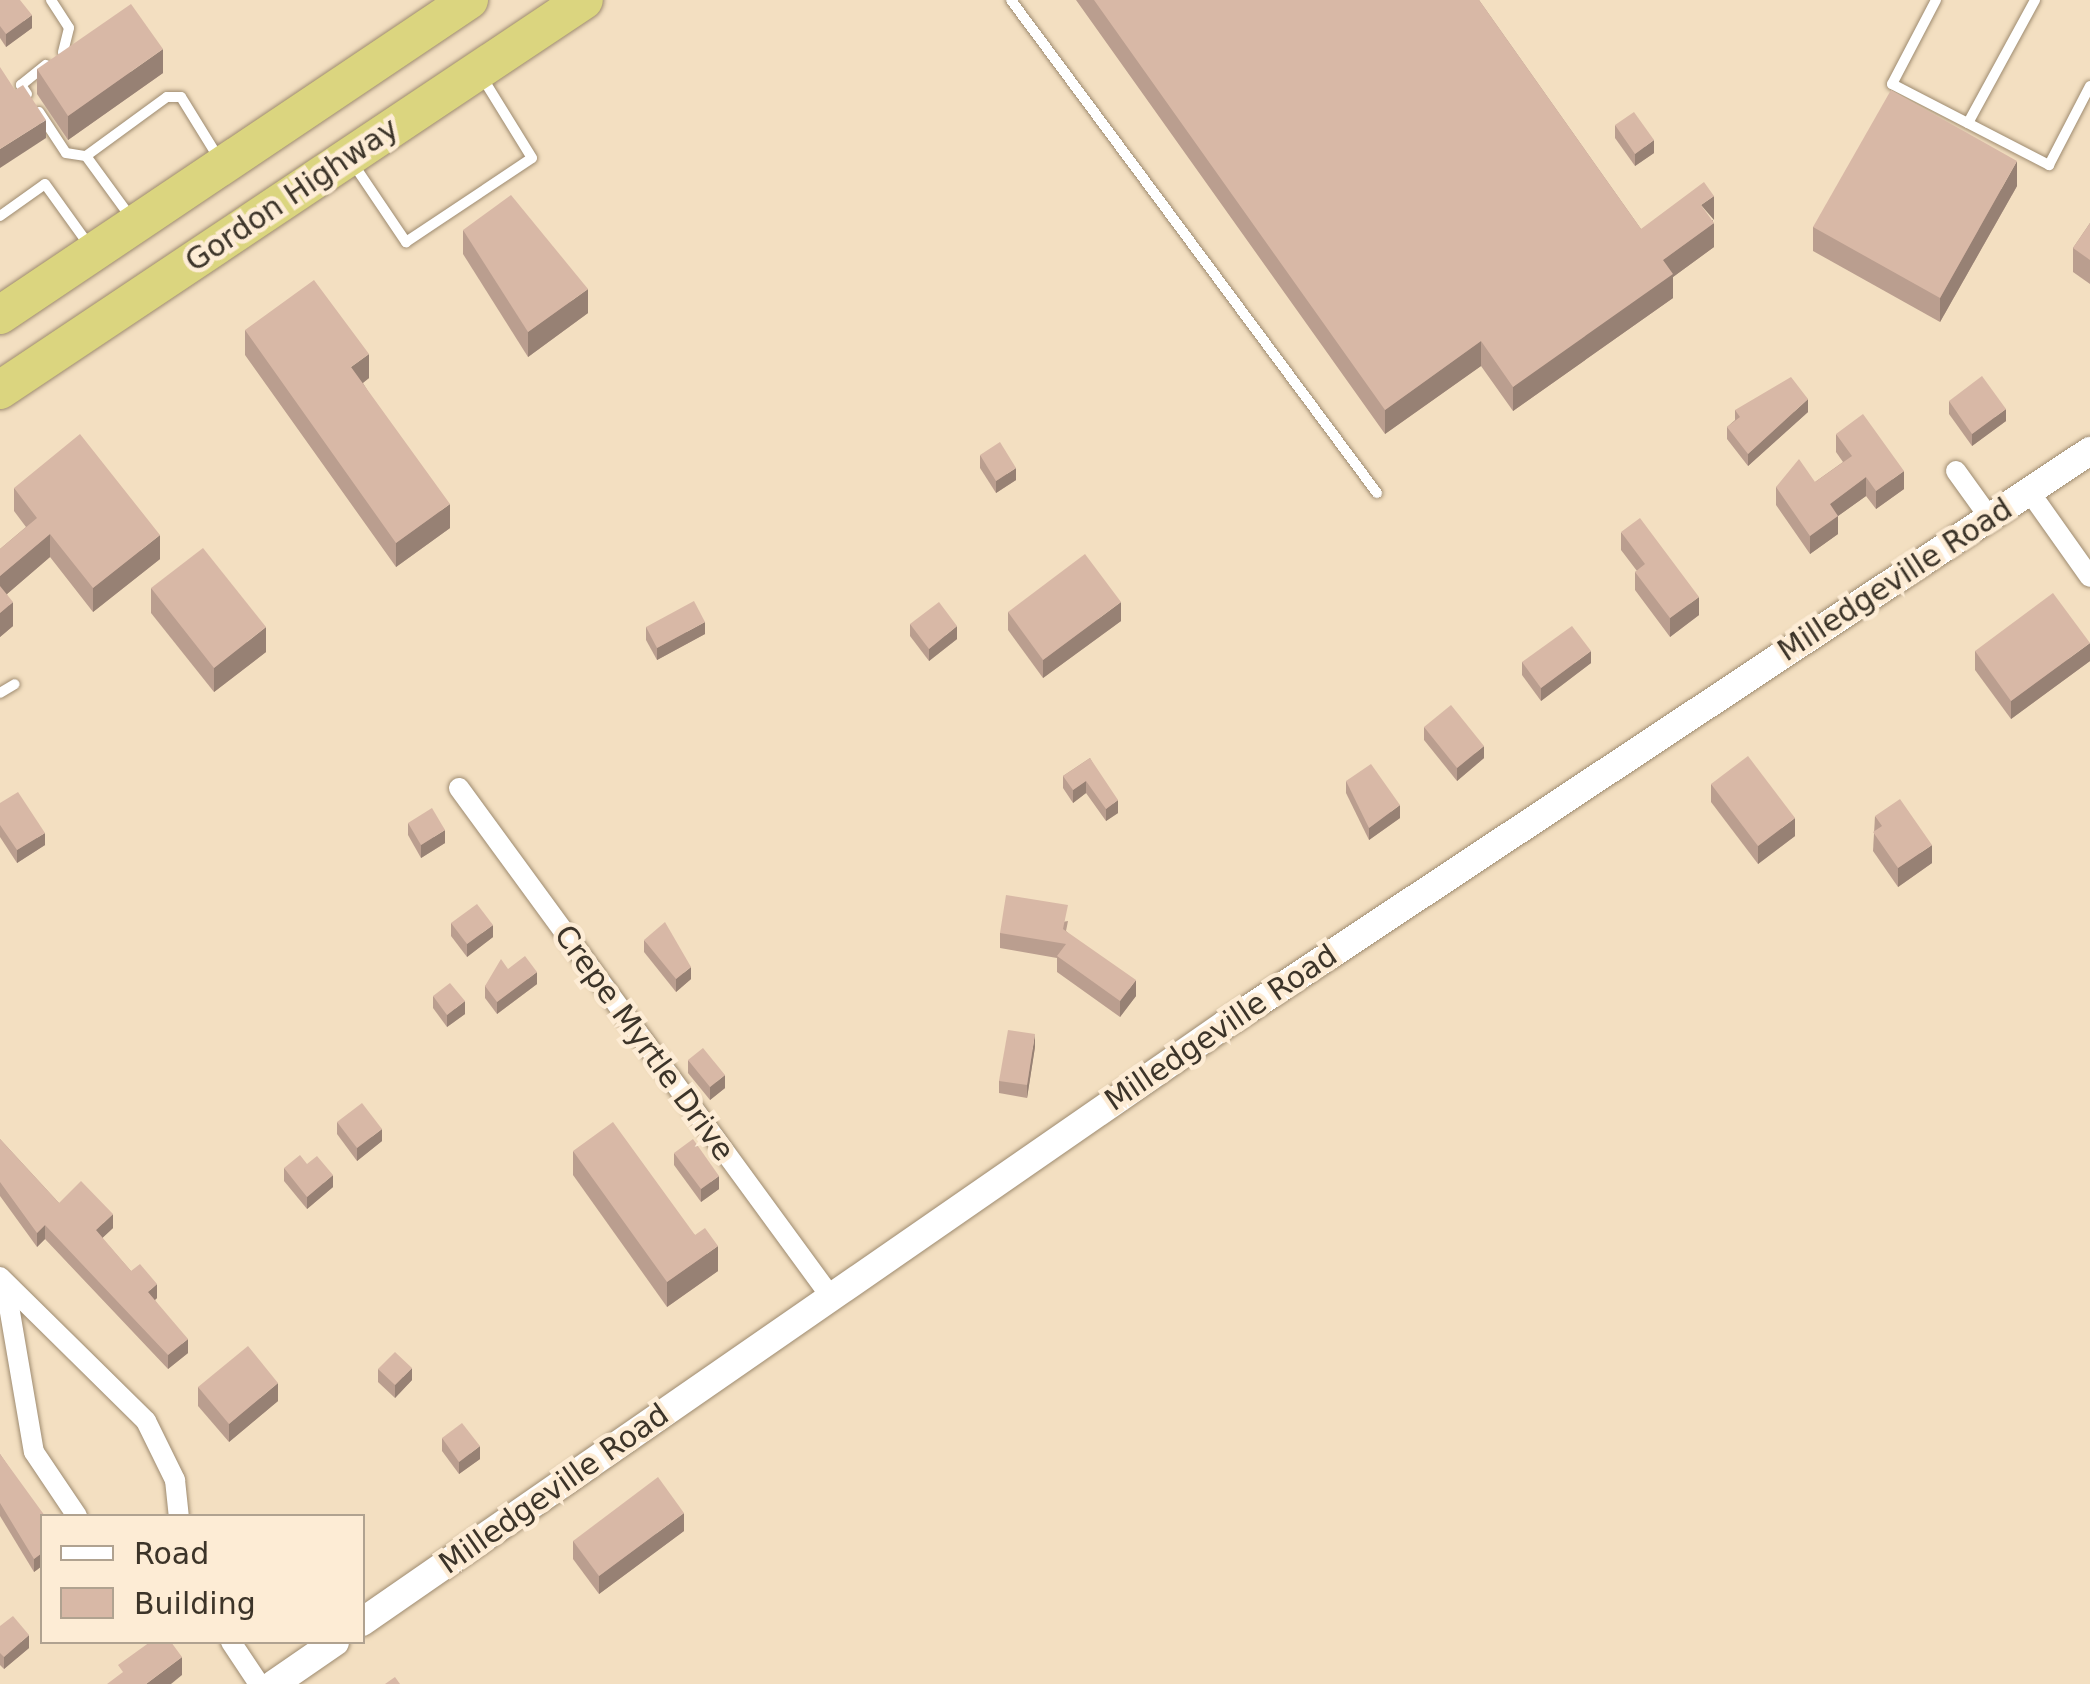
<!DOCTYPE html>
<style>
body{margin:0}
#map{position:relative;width:2090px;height:1684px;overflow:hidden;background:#f3dfc1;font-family:"DejaVu Sans",sans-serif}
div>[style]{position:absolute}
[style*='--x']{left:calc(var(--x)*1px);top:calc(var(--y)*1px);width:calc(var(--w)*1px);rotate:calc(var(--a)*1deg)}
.roads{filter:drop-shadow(0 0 2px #9e8b70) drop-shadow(0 0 2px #9e8b70)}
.lane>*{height:10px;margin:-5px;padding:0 5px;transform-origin:5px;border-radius:5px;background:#fff}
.street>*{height:20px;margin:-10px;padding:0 10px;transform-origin:10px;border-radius:10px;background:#fff}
.secondary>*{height:28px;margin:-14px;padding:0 14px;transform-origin:14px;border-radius:14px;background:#fff}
.highway>*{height:38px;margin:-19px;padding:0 19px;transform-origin:19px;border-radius:19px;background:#dbd57f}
.wall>*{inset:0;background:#ba9e8f}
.shaded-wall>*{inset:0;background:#978174}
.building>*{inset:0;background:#d8b8a6}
span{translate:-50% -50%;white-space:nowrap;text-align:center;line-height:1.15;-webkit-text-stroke:9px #fdecd5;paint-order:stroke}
.street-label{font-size:30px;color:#3c3429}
.legend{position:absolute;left:40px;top:1514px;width:325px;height:130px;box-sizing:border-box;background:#fdecd5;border:2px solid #b0a290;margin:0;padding:12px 18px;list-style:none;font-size:30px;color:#3c3429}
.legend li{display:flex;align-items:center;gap:20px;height:50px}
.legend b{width:50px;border:2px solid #b0a290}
</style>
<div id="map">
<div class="roads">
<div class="lane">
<i style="--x:51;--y:0;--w:33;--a:57"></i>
<i style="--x:69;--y:28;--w:25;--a:104"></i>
<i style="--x:1011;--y:0;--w:614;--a:53.41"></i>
<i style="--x:1936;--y:0;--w:95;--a:117.6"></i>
<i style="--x:1892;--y:84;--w:177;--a:27.3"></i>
<i style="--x:2049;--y:165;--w:89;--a:-62.6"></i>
<i style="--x:27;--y:94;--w:11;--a:-124"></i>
<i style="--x:21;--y:85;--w:32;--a:-39"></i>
<i style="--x:39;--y:112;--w:49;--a:56.6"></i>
<i style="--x:66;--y:153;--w:20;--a:9"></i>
<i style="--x:86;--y:156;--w:78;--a:53.9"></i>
<i style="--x:1968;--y:123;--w:140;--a:-61.4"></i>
<i style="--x:86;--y:156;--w:100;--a:-36.1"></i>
<i style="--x:167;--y:97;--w:14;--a:0"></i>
<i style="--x:181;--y:97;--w:70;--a:58.3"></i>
<i style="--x:352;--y:162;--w:97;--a:56"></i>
<i style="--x:406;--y:242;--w:151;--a:-33.7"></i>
<i style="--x:532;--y:158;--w:95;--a:-121.7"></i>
<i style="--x:0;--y:216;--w:55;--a:-35.4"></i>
<i style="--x:45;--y:184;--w:79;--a:54.3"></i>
<i style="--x:0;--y:693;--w:17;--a:-31"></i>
</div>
<div class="street">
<i style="--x:1956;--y:471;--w:57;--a:54.3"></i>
<i style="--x:2029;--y:491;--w:105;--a:54.7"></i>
<i style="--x:459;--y:788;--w:630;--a:53.84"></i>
<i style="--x:0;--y:1277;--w:205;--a:44.6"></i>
<i style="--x:146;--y:1421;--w:66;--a:63.8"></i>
<i style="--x:175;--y:1480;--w:36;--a:84"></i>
<i style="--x:5;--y:1283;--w:171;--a:80.3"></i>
<i style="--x:34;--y:1452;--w:77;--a:56.1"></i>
<i style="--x:231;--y:1642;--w:50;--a:56.3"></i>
</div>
<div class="secondary">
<i style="--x:362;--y:1622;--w:1051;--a:-34.69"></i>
<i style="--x:1226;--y:1024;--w:1037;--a:-33.55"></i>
<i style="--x:274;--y:1684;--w:74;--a:-34.5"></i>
</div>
<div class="highway">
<i style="--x:0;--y:315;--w:565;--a:-33.89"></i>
<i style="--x:0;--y:390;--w:702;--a:-33.74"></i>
</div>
</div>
<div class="wall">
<i style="clip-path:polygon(0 0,32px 28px,6px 47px,0 38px)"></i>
<i style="clip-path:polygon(1076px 0,1479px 0,1641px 229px,1713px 220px,1714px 247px,1673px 277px,1673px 298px,1513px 411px,1481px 366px,1385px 434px)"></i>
<i style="clip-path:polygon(37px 69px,163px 73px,68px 140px,37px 94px)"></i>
<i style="clip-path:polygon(1615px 125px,1654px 153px,1635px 166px,1615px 138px)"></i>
<i style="clip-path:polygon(2017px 186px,1940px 322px,1813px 251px,1813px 227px)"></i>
<i style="clip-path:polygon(2090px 223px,2090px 284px,2073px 272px,2073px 248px)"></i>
<i style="clip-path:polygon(463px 230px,588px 313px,528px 357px,463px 254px)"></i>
<i style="clip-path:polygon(245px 330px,369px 378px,363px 383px,450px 528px,396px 567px,245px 355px)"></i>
<i style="clip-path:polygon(1949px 401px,2006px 421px,1972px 446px,1949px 414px)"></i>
<i style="clip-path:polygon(1735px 410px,1808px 412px,1748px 466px,1727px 439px,1727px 427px,1735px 420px)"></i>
<i style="clip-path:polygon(1836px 434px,1904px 489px,1876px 509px,1866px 496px,1838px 516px,1838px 534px,1810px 554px,1776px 505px,1776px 487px,1815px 482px,1843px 462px,1836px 452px)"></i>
<i style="clip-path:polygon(980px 455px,1016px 480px,996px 493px,980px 468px)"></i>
<i style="clip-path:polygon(14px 488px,160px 559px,93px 612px,50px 557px,7px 594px,13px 626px,0 637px,0 549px,26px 527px,14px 511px)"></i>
<i style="clip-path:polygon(1621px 532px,1699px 615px,1670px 637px,1635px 590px,1635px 572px,1637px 571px,1621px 550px)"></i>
<i style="clip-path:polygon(151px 588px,266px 652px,214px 692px,151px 613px)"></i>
<i style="clip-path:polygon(1008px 612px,1121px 621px,1043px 678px,1008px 630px)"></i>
<i style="clip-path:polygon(910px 624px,957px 639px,929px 661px,910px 636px)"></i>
<i style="clip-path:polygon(646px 627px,705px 634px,657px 660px,646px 640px)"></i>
<i style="clip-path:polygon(1975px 651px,2090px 661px,2011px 719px,1975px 670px)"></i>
<i style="clip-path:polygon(1522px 662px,1591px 663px,1541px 701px,1522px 675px)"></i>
<i style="clip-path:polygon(1424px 727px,1484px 758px,1457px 781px,1424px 740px)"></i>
<i style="clip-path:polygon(1090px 758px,1118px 813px,1106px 821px,1086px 793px,1073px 803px,1063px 788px,1063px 776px)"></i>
<i style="clip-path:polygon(1346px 781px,1400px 818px,1369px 840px,1346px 793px)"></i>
<i style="clip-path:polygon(1711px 784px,1795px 836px,1758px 864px,1711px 802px)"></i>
<i style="clip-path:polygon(0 803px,45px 845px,17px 863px,0 837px)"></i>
<i style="clip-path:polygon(1875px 816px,1932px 863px,1898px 887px,1873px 851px)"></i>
<i style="clip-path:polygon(408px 823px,445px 843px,421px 858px,408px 835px)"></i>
<i style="clip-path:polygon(1068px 921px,1066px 931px,1136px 996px,1120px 1017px,1057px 972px,1057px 958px,1000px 948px,1000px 933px)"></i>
<i style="clip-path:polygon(451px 923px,493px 937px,467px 957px,451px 936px)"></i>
<i style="clip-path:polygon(644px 940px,691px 979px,676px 992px,644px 952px)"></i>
<i style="clip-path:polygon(508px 969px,537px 984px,497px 1014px,485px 998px,485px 986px)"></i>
<i style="clip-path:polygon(433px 996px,465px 1014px,447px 1027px,433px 1008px)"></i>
<i style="clip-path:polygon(1035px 1047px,1027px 1098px,999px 1093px,999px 1081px)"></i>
<i style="clip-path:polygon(688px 1060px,725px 1088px,710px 1100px,688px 1073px)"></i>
<i style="clip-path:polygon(337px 1122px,382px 1141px,357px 1161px,337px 1134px)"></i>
<i style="clip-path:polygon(0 1139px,59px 1203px,113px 1228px,102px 1238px,131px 1271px,157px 1298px,155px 1300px,188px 1353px,168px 1369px,45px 1239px,37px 1247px,0 1196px)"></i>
<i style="clip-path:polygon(573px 1151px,695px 1235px,718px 1271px,667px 1307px,573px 1175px)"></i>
<i style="clip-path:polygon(674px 1153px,719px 1189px,701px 1202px,674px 1165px)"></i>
<i style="clip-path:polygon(284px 1168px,333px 1187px,307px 1209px,284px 1181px)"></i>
<i style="clip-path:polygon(378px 1369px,412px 1380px,395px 1398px,378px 1382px)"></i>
<i style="clip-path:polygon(198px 1387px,278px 1401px,229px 1442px,198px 1406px)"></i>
<i style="clip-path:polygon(442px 1438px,480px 1459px,459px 1474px,442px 1451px)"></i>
<i style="clip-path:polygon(0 1454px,42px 1516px,42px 1566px,34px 1572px,0 1516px)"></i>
<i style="clip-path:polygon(684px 1531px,599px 1594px,573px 1559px,573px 1541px)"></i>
<i style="clip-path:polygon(0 1626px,29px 1648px,4px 1669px,0 1665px)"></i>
</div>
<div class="shaded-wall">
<i style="clip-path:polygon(32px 15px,32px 28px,6px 47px,6px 34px)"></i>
<i style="clip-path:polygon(163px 49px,163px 73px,68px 140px,68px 116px)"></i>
<i style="clip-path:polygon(46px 120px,46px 138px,0 168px,0 149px)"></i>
<i style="clip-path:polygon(1654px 140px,1654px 153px,1635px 166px,1635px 154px)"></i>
<i style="clip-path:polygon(2017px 161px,2017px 186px,1940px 322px,1940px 298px)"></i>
<i style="clip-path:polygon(1714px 196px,1714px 220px,1701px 205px)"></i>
<i style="clip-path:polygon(1714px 223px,1714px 247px,1673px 277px,1673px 298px,1513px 411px,1513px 387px,1663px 260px)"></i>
<i style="clip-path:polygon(588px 289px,588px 313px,528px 357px,528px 332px)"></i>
<i style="clip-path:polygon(1481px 341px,1481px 366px,1385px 434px,1385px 410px)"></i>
<i style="clip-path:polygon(369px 354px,369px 378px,351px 392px,351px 367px)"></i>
<i style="clip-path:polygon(1808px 399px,1808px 412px,1748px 466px,1748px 454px)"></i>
<i style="clip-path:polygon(2006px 409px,2006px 421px,1972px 446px,1972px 434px)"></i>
<i style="clip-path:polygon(1016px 468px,1016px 480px,996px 493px,996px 481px)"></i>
<i style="clip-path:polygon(1904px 471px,1904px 489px,1876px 509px,1876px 491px)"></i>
<i style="clip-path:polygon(1866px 477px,1866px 496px,1838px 516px,1838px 534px,1810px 554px,1810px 536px,1830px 504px)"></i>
<i style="clip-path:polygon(450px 504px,450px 528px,396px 567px,396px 543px)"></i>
<i style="clip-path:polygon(50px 534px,50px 557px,0 600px,0 576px)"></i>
<i style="clip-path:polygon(160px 535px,160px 559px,93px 612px,93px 588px)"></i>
<i style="clip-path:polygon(1699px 597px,1699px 615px,1670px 637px,1670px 618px)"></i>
<i style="clip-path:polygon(13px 602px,13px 626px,0 637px,0 613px)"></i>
<i style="clip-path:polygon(1121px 602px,1121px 621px,1043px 678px,1043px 660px)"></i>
<i style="clip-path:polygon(705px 622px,705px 634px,657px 660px,657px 648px)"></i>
<i style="clip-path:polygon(957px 626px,957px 639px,929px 661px,929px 649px)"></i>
<i style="clip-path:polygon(266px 627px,266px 652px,214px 692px,214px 668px)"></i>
<i style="clip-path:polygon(2090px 643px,2090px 661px,2011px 719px,2011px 701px)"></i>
<i style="clip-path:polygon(1591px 651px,1591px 663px,1541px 701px,1541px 688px)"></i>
<i style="clip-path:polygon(1484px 746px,1484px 758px,1457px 781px,1457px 768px)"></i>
<i style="clip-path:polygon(1086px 781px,1086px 793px,1073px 803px,1073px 790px)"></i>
<i style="clip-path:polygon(1118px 800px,1118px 813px,1106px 821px,1106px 809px)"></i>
<i style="clip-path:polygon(1400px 805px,1400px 818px,1369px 840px,1369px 828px)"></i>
<i style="clip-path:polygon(1795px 818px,1795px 836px,1758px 864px,1758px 846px)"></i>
<i style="clip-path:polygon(445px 830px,445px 843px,421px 858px,421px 845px)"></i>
<i style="clip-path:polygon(45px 833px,45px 845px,17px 863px,17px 850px)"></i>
<i style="clip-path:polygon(1932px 845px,1932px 863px,1898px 887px,1898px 868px)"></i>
<i style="clip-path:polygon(493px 925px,493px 937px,467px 957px,467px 944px)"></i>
<i style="clip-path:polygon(691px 967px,691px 979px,676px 992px,676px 979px)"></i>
<i style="clip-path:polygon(537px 972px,537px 984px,497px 1014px,497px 1002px)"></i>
<i style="clip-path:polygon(1136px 980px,1136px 996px,1120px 1017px,1120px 1001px)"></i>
<i style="clip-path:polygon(465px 1001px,465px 1014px,447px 1027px,447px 1015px)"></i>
<i style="clip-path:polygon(1035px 1034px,1035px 1047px,1027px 1098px,1027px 1085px)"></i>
<i style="clip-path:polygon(725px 1075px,725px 1088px,710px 1100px,710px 1087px)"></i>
<i style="clip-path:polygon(382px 1129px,382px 1141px,357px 1161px,357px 1148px)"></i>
<i style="clip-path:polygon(333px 1175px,333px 1187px,307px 1209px,307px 1197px)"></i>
<i style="clip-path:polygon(719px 1176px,719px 1189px,701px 1202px,701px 1189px)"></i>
<i style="clip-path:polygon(113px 1214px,113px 1228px,96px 1244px,96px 1230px)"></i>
<i style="clip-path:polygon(45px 1225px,45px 1239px,37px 1247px,37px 1233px)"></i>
<i style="clip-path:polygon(718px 1246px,718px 1271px,667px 1307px,667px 1282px)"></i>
<i style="clip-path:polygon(157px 1284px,157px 1298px,148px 1306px,148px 1292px)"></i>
<i style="clip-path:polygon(188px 1339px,188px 1353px,168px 1369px,168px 1355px)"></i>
<i style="clip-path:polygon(412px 1368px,412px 1380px,395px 1398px,395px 1385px)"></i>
<i style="clip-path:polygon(278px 1383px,278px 1401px,229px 1442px,229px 1424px)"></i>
<i style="clip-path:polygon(480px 1446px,480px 1459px,459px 1474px,459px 1462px)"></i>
<i style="clip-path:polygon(684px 1513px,684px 1531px,599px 1594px,599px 1576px)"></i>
<i style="clip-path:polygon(42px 1553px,42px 1566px,34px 1572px,34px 1559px)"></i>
<i style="clip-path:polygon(29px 1635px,29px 1648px,4px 1669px,4px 1657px)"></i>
<i style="clip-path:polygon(182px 1657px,182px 1675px,171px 1684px,146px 1684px)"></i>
</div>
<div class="building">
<i style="clip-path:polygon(0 0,20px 0,32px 15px,6px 34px,0 26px)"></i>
<i style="clip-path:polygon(1094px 0,1479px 0,1641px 229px,1704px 182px,1714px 196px,1701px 205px,1714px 223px,1663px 260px,1673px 274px,1513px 387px,1481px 341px,1385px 410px)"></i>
<i style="clip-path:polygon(131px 4px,163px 49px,68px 116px,37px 69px)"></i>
<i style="clip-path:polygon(0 67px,15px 90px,23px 85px,46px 120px,0 149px)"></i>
<i style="clip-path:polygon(1891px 90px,2017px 161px,1940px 298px,1813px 227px)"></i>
<i style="clip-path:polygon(1634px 112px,1654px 140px,1635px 154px,1615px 125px)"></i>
<i style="clip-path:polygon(511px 195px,588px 289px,528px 332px,463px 230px)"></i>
<i style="clip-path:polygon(2090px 223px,2090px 260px,2073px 248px)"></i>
<i style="clip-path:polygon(314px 280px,369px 354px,351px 367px,450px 504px,396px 543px,245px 330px)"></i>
<i style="clip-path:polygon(1982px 376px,2006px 409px,1972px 434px,1949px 401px)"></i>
<i style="clip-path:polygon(1791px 377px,1808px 399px,1748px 454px,1727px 427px,1740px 417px,1735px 410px)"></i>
<i style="clip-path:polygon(1863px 414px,1904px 471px,1876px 491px,1866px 477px,1830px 504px,1838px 516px,1810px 536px,1776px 487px,1799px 459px,1815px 482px,1852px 456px,1836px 434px)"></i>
<i style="clip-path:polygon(80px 434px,160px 535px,93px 588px,50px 534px,0 576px,0 549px,37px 518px,14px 488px)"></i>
<i style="clip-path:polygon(1000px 442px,1016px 468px,996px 481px,980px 455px)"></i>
<i style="clip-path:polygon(1640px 518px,1699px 597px,1670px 618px,1635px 572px,1645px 564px,1621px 532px)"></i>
<i style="clip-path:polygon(203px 548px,266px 627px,214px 668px,151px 588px)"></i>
<i style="clip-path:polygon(1085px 554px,1121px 602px,1043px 660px,1008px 612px)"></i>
<i style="clip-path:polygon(0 586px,13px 602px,0 613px)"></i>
<i style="clip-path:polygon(2053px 593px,2090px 643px,2011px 701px,1975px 651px)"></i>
<i style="clip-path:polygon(694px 601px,705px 622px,657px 648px,646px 627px)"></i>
<i style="clip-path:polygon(939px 602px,957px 626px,929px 649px,910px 624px)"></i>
<i style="clip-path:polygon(1572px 626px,1591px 651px,1541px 688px,1522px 662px)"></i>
<i style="clip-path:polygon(1451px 705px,1484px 746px,1457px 768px,1424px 727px)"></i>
<i style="clip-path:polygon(1748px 756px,1795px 818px,1758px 846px,1711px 784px)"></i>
<i style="clip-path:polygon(1090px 758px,1118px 800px,1106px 809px,1086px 781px,1073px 790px,1063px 776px)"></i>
<i style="clip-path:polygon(1371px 764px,1400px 805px,1369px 828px,1346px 781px)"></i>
<i style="clip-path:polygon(18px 792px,45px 833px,17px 850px,0 825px,0 803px)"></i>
<i style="clip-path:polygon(1900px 799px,1932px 845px,1898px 868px,1873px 832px,1882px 826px,1875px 816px)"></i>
<i style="clip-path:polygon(432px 808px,445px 830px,421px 845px,408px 823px)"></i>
<i style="clip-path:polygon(1006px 895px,1068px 905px,1063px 929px,1136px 980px,1120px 1001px,1057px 956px,1066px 944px,1000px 933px)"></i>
<i style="clip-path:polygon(477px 904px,493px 925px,467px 944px,451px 923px)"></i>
<i style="clip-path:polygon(665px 922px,691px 967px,676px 979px,644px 940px)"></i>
<i style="clip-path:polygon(525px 956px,537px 972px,497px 1002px,485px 986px,501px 959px,508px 969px)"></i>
<i style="clip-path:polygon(450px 983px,465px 1001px,447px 1015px,433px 996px)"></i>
<i style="clip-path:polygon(1008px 1030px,1035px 1034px,1027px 1085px,999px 1081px)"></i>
<i style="clip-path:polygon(703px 1048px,725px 1075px,710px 1087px,688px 1060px)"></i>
<i style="clip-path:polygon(362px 1103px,382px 1129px,357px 1148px,337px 1122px)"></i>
<i style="clip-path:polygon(613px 1122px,695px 1235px,705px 1228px,718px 1246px,667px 1282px,573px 1151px)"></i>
<i style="clip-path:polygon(0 1139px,59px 1203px,81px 1181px,113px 1214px,96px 1230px,131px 1271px,140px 1264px,157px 1284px,148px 1292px,188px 1339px,168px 1355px,45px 1225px,37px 1233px,0 1182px)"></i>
<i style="clip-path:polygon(693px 1139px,719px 1176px,701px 1189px,674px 1153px)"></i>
<i style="clip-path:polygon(300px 1155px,307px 1164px,317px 1156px,333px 1175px,307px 1197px,284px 1168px)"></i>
<i style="clip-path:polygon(248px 1346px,278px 1383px,229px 1424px,198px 1387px)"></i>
<i style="clip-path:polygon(395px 1352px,412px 1368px,395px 1385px,378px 1369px)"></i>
<i style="clip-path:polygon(462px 1423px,480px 1446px,459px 1462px,442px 1438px)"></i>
<i style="clip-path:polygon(0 1454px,45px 1516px,42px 1516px,42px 1553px,34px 1559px,0 1503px)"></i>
<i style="clip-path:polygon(658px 1477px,684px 1513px,599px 1576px,573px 1541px)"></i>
<i style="clip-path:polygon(13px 1616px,29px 1635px,4px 1657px,0 1653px,0 1626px)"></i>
<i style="clip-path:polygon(150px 1642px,171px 1642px,182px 1657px,146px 1684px,107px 1684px,123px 1672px,118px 1665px)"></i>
<i style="clip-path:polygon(395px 1677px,400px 1684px,385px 1684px)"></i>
</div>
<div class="street-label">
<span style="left:292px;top:195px;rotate:-34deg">Gordon Highway</span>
<span style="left:1895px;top:580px;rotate:-33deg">Milledgeville Road</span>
<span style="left:1221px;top:1028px;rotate:-34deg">Milledgeville Road</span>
<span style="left:644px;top:1043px;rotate:54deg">Crepe Myrtle Drive</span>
<span style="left:554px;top:1489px;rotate:-35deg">Milledgeville Road</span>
</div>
<ul class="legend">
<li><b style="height:12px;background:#fff"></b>Road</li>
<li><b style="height:28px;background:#d8b8a6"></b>Building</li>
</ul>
</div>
